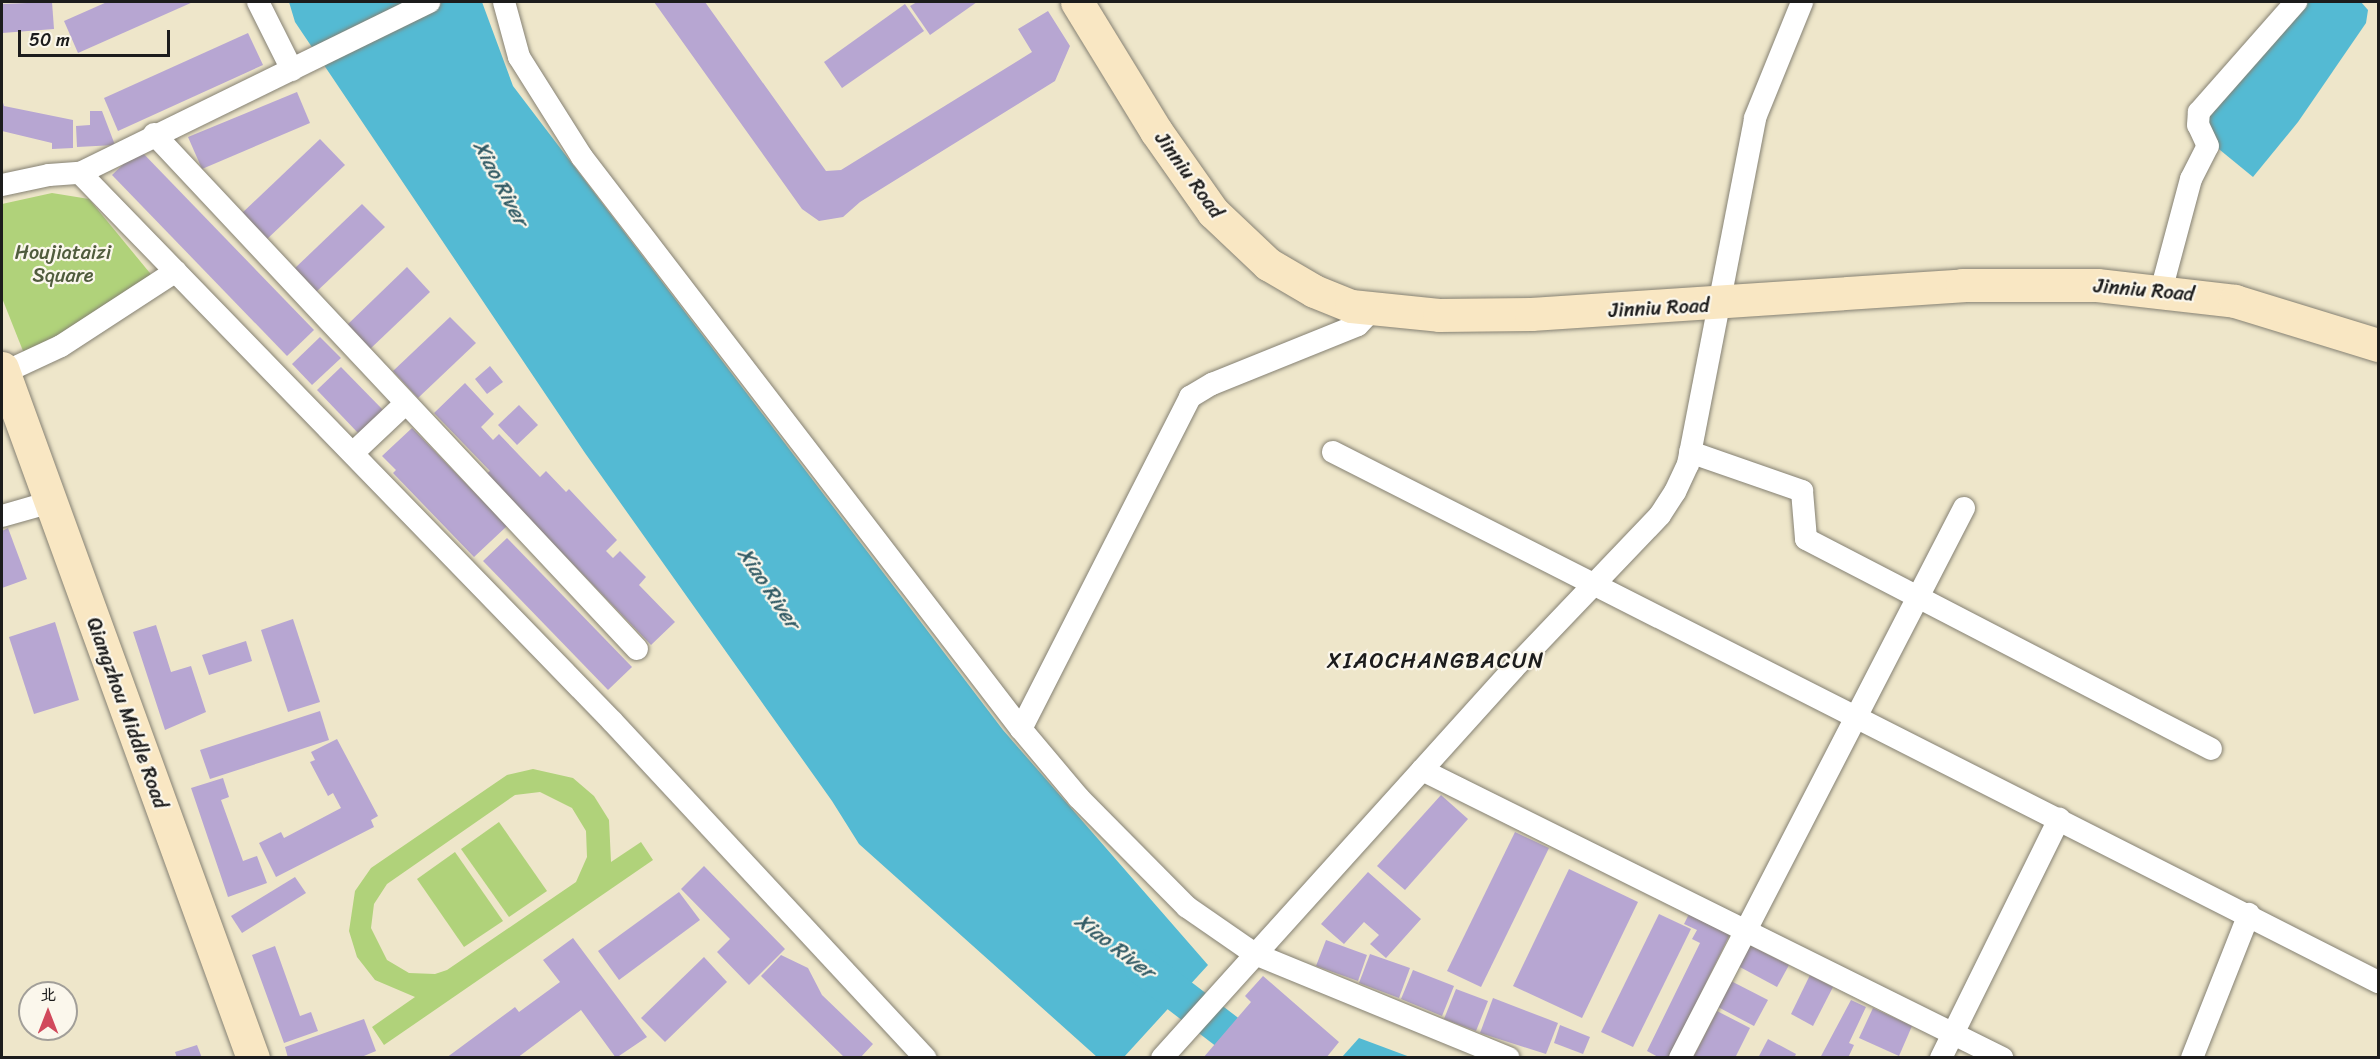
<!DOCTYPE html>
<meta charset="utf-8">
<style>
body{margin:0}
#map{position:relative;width:2380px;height:1059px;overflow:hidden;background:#eee6ca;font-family:Sriracha,"LXGW WenKai TC",sans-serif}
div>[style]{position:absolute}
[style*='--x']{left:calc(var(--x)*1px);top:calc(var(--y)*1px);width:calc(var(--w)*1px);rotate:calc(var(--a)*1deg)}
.green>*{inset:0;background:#b0d27a}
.water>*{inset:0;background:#54bad3}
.river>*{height:36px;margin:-18px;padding:0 18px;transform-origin:18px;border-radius:18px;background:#54bad3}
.building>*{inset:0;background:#b7a6d2}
.roads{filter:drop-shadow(0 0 2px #858173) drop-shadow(0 0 2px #858173)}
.minor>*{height:22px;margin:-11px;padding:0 11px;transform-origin:11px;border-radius:11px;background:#fff}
.secondary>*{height:33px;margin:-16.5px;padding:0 16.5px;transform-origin:16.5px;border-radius:16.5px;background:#f9e7c3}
span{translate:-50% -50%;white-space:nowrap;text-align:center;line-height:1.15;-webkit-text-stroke:4.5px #fbf7ec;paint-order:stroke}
.street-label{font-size:20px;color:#1c1c1c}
.park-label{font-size:20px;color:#505c3d}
.water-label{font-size:21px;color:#325b65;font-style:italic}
.quarter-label{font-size:22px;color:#1c1c1c;letter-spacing:1.5px}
.frame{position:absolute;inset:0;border:3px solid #1c1c1c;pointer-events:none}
.north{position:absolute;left:18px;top:981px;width:60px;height:60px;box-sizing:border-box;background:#fbf7ec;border:2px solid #a29f99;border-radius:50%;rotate:0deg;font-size:16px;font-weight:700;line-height:24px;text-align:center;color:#1c1c1c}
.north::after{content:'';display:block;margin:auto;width:21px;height:27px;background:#d1495b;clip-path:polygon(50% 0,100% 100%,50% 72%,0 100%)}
.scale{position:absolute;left:18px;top:30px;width:152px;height:27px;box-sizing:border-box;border:3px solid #1c1c1c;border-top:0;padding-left:8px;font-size:18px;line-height:21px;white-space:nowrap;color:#1c1c1c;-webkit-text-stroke:4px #fbf7ec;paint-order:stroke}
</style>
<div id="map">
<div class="green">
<i style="clip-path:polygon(52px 193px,89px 199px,154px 278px,25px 356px,2px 298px,2px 204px)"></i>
<i style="clip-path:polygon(evenodd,533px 769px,573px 778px,594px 796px,609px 820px,611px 862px,641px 842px,653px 860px,384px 1045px,372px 1027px,415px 997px,375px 980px,357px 957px,349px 931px,355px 891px,371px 868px,507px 775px,533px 769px,540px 792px,572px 808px,586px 831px,587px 857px,576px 882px,447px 970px,435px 974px,409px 973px,387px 960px,371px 928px,374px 904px,387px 884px,515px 795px,540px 792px)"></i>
<i style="clip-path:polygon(499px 822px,547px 891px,509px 917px,461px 849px)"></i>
<i style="clip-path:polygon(455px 852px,503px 921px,464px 947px,417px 879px)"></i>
</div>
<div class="water">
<i style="clip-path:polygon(289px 2px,482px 2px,513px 86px,1003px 730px,1208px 965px,1124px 1057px,1097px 1057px,859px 844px,832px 801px,585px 453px,295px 22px)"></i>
<i style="clip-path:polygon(2308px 2px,2361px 2px,2368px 10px,2366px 23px,2298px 122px,2253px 177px,2209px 141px,2205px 122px)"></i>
<i style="clip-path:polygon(1359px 1038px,1410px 1057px,1342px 1057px)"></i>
</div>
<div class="river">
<i style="--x:1142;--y:967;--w:150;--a:37.4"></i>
</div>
<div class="building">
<i style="clip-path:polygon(52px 2px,54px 29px,2px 33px,2px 4px)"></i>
<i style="clip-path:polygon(107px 2px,193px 2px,78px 53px,64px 21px)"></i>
<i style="clip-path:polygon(654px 2px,705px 2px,826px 171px,841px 170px,1032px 52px,1018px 29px,1048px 11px,1070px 46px,1055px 81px,860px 202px,843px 217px,819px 221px,802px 209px)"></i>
<i style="clip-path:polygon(917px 2px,977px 2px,930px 35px,910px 6px)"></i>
<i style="clip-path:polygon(905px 4px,924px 31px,842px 88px,824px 62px)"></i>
<i style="clip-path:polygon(248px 33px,263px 65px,118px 131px,104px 98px)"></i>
<i style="clip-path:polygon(297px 92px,310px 123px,202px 169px,188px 137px)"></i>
<i style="clip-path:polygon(2px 99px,4px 106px,73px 120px,73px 148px,52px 149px,52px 143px,2px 131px)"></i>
<i style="clip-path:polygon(90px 111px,102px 111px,115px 145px,77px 147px,76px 126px,90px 125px)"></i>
<i style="clip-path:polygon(320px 139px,345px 165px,265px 241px,240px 215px)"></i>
<i style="clip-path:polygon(139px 149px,314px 330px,287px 356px,112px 175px)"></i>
<i style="clip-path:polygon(362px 204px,385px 227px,315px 293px,293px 270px)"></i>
<i style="clip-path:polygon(407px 267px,430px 292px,369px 350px,346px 326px)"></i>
<i style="clip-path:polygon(450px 317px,476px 343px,418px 398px,393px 371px)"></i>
<i style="clip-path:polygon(320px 337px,341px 358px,312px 385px,292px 364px)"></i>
<i style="clip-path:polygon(490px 366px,503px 382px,487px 394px,475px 379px)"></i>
<i style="clip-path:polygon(341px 367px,384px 411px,359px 434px,317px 390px)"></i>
<i style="clip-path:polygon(465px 383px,494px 414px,481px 427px,493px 440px,499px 434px,540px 477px,546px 471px,566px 492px,569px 489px,617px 540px,606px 551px,613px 558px,620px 551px,646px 577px,639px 585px,675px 622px,651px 645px,486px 474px,490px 471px,434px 413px)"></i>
<i style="clip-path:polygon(519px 405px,538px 425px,517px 445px,498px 425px)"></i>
<i style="clip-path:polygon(412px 428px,507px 526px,474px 557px,393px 473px,396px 470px,382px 456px)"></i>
<i style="clip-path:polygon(8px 528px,27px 579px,2px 588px,2px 531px)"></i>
<i style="clip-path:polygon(507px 538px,632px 667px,608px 690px,483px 561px)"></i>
<i style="clip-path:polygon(293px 619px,320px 702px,288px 712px,261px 630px)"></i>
<i style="clip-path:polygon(55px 622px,79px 700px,34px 714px,9px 637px)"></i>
<i style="clip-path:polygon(156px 625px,171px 672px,191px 666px,206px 712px,165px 730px,133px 632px)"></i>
<i style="clip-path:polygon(246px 641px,252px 661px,209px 675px,202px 655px)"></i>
<i style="clip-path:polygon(320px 711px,329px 740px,210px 779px,200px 750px)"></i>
<i style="clip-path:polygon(337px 739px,378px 816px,371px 820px,374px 827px,276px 877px,259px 843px,281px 832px,284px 838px,341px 808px,333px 793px,328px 796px,310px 762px,315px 760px,311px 752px)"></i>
<i style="clip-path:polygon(223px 778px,229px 797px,221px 800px,243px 861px,257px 856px,267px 883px,228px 897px,191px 788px)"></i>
<i style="clip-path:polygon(1441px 795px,1468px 819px,1405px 890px,1377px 866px)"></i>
<i style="clip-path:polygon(1515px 832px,1549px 848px,1481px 987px,1447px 971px)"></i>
<i style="clip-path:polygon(704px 866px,785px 949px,749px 985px,717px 952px,730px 939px,681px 889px)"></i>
<i style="clip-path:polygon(1569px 869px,1638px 902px,1582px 1018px,1513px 986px)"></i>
<i style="clip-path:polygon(1368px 872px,1421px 919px,1386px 958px,1370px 944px,1379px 935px,1364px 922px,1344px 944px,1321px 924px)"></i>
<i style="clip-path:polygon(295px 877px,306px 893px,242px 933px,231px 916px)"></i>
<i style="clip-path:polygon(679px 892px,700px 920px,619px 980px,598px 951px)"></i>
<i style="clip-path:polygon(1659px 914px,1691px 929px,1633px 1047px,1601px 1032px)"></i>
<i style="clip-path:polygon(1689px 914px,1730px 934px,1669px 1058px,1660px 1058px,1647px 1051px,1700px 943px,1692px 939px,1697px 930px,1684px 924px)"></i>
<i style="clip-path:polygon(573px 938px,647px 1037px,616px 1058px,581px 1010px,517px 1058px,446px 1058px,515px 1007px,519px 1012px,560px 982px,543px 960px)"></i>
<i style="clip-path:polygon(1326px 940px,1367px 955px,1358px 981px,1316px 966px)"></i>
<i style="clip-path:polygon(1749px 945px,1789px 965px,1777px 987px,1738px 966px)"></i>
<i style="clip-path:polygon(275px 946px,300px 1016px,311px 1012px,318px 1031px,284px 1043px,252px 955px)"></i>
<i style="clip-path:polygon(1370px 954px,1410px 968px,1399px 998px,1359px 983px)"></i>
<i style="clip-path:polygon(781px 955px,808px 968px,822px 995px,873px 1044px,860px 1058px,845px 1058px,761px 976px)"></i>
<i style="clip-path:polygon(704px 957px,727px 982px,665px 1042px,641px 1018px)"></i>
<i style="clip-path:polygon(1413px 970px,1454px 986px,1442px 1016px,1401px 999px)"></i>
<i style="clip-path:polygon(1810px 975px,1833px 987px,1813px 1026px,1791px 1014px)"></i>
<i style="clip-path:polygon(1263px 976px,1339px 1042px,1326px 1058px,1203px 1058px,1251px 1002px,1245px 996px)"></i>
<i style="clip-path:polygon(1731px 981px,1768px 1000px,1754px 1026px,1718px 1007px)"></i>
<i style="clip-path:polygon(1456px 989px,1488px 1001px,1476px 1031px,1444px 1019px)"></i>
<i style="clip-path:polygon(1493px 998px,1558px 1023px,1546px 1054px,1480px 1033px)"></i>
<i style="clip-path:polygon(1851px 1000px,1866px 1007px,1849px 1043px,1854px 1045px,1848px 1058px,1820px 1058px)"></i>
<i style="clip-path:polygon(1873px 1008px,1912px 1026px,1899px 1056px,1859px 1038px)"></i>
<i style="clip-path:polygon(1717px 1011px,1750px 1028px,1735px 1058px,1693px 1058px)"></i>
<i style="clip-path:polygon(364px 1019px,376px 1051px,359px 1058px,288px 1058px,285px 1047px)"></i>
<i style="clip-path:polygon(1560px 1025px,1590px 1037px,1583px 1054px,1554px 1043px)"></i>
<i style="clip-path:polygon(1768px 1039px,1796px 1054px,1794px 1058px,1758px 1058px)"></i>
<i style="clip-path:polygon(197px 1045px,202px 1058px,177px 1058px,175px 1052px)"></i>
</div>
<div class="roads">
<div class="minor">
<i style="--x:258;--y:2;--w:76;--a:63.4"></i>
<i style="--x:504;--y:2;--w:57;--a:74.7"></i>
<i style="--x:519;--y:57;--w:118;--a:57.8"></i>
<i style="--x:582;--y:157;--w:721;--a:52.49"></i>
<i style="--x:1021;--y:729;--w:90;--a:50"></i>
<i style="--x:1079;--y:798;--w:153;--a:45.3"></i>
<i style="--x:1187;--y:907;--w:83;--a:34.7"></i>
<i style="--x:1255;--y:954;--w:274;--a:22.3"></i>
<i style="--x:154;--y:134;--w:706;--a:46.84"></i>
<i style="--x:80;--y:173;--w:389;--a:-26.1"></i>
<i style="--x:2;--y:185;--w:48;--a:-12"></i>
<i style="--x:49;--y:175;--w:31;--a:-4"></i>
<i style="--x:80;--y:173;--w:765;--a:45.85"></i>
<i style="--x:613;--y:722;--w:459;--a:47.1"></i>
<i style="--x:2161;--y:291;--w:116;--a:-75"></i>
<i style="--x:2191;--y:179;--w:37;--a:-63"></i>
<i style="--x:2208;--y:146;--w:23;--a:-115"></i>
<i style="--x:2198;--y:125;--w:13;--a:-86"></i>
<i style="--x:2199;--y:112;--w:147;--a:-48.6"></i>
<i style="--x:3;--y:373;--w:64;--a:-25"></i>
<i style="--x:61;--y:346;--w:137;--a:-33.1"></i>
<i style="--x:354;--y:452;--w:71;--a:-43.3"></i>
<i style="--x:1333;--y:452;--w:1172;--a:26.89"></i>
<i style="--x:1690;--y:452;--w:119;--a:19.2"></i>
<i style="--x:1802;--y:491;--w:48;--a:85.2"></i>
<i style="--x:1806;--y:539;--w:456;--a:27.4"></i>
<i style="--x:2;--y:516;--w:35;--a:-16"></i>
<i style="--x:1021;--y:729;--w:373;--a:-63"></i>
<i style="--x:1190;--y:397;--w:26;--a:-31"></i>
<i style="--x:1212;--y:384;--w:157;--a:-22"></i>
<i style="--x:1358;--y:325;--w:21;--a:-47"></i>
<i style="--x:1422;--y:770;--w:648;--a:26.41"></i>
<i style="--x:1162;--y:1058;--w:525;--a:-47.93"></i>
<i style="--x:1514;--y:668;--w:211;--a:-46.3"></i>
<i style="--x:1660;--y:515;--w:27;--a:-57"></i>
<i style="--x:1675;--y:492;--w:31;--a:-65"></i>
<i style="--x:1688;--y:464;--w:352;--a:-79"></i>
<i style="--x:1755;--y:118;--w:125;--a:-67.9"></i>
<i style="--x:1680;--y:1058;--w:619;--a:-62.69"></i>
<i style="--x:1941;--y:1058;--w:267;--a:-63.7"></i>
<i style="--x:2192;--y:1058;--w:155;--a:-68.4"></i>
</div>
<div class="secondary">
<i style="--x:1077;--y:2;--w:151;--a:58.5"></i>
<i style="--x:1156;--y:131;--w:99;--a:54.9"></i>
<i style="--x:1213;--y:212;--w:76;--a:43.4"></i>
<i style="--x:1268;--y:264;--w:53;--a:30.4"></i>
<i style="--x:1314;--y:291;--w:40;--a:22"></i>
<i style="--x:1351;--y:306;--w:88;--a:5.8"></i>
<i style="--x:1439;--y:315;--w:92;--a:-0.6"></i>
<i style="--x:1531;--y:314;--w:432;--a:-3.8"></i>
<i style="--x:1962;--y:285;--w:135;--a:0"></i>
<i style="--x:2097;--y:285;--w:139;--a:6.6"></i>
<i style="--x:2235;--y:301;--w:150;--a:17.1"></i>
<i style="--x:2;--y:368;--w:734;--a:70.01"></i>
</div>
</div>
<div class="street-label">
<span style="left:1189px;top:175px;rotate:54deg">Jinniu Road</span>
<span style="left:2144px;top:290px;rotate:5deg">Jinniu Road</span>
<span style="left:1659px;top:308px;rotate:-3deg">Jinniu Road</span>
<span style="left:127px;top:713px;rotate:70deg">Qiangzhou Middle Road</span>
</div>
<div class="park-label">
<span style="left:63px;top:264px">Houjiataizi<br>Square</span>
</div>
<div class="water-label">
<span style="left:501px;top:183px;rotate:62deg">Xiao River</span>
<span style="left:769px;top:588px;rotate:56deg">Xiao River</span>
<span style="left:1115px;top:946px;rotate:37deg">Xiao River</span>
</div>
<div class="quarter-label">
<span style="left:1436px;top:661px">XIAOCHANGBACUN</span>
</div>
<div class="frame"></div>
<div class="north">北</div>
<div class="scale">50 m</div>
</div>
